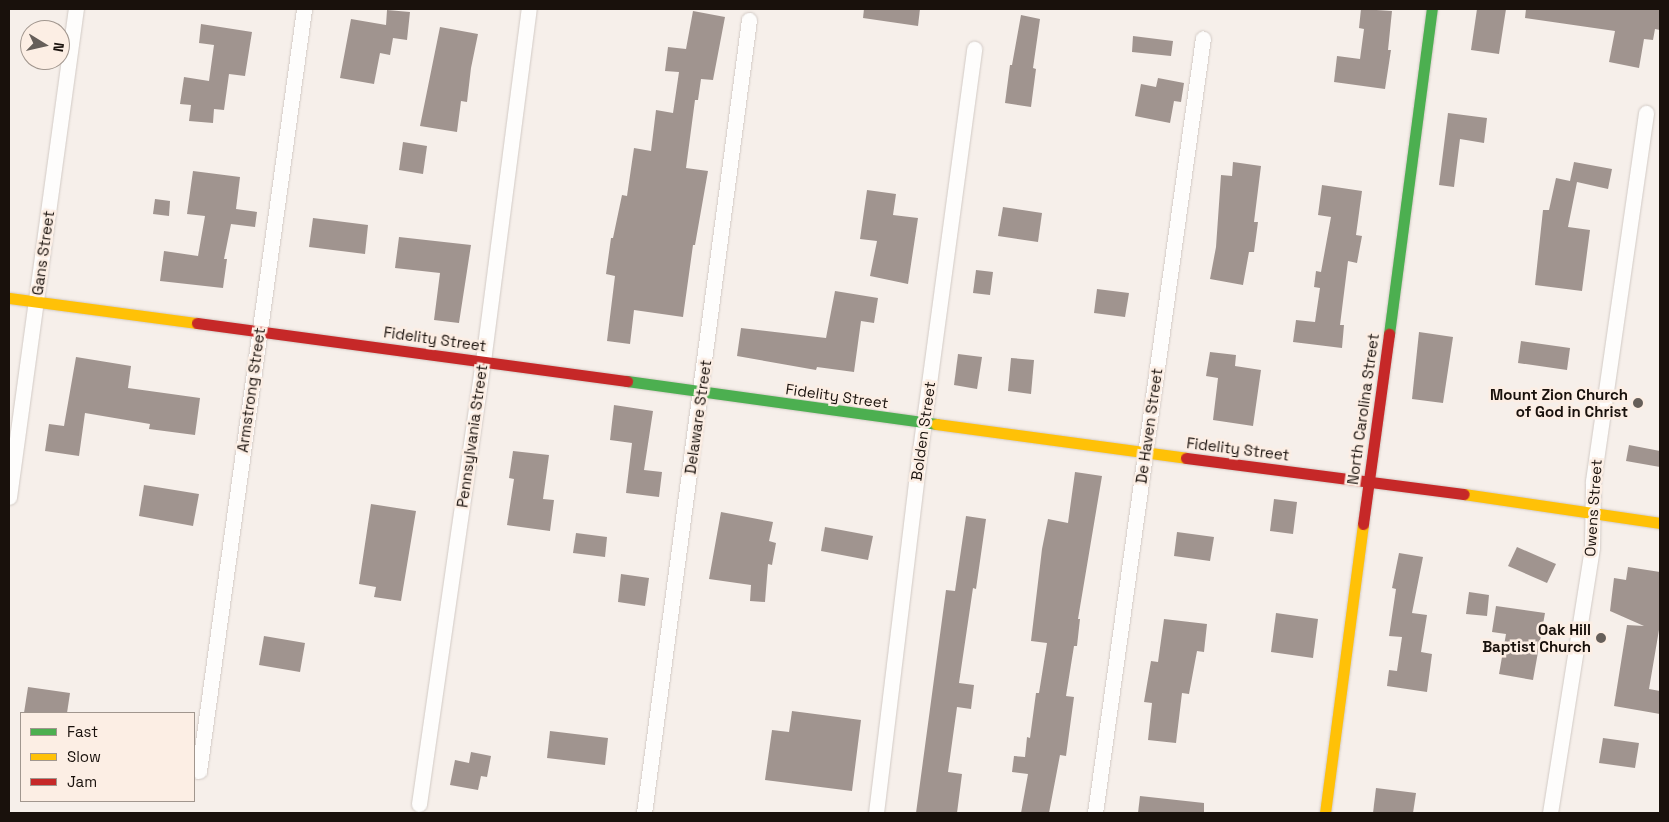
<!DOCTYPE html>
<style>
body{margin:0}
#map{position:relative;width:1669px;height:822px;overflow:hidden;background:#f6efea;font-family:"Space Grotesk",sans-serif}
div>[style]{position:absolute}
[style*='--x']{left:calc(var(--x)*1px);top:calc(var(--y)*1px);width:calc(var(--w)*1px);rotate:calc(var(--a)*1deg)}
.building>*{inset:0;background:#a0948f}
.roads{filter:drop-shadow(0 0 1px #d2cac5) drop-shadow(0 0 1px #d2cac5)}
.street>*{height:15px;margin:-7.5px;padding:0 7.5px;transform-origin:7.5px;border-radius:7.5px;background:#fefdfc}
.fast>*{height:11px;margin:-5.5px;padding:0 5.5px;transform-origin:5.5px;border-radius:5.5px;background:#4caf50}
.slow>*{height:11px;margin:-5.5px;padding:0 5.5px;transform-origin:5.5px;border-radius:5.5px;background:#ffc107}
.jam>*{height:11px;margin:-5.5px;padding:0 5.5px;transform-origin:5.5px;border-radius:5.5px;background:#c62828}
.dots>*{width:14px;height:14px;translate:-50% -50%;box-sizing:border-box;border:2px solid #fceee4;border-radius:50%}
span{translate:-50% -50%;white-space:nowrap;text-align:center;line-height:1.15;-webkit-text-stroke:5px #fceee4;paint-order:stroke}
.street-label{font-size:15px;color:#19110c}
.poi-label{font-size:15px;color:#19110c;font-weight:700}
.right{translate:-100% -50%;text-align:right}
.frame{position:absolute;inset:0;border:10px solid #19110c;pointer-events:none}
.legend{position:absolute;left:20px;top:712px;width:175px;height:90px;box-sizing:border-box;background:#fceee4;border:1px solid #a1968e;margin:0;padding:6px 9px;list-style:none;font-size:15px;color:#19110c}
.legend li{display:flex;align-items:center;gap:10px;height:25px}
.legend b{width:25px;border:1px solid #a1968e}
.north{position:absolute;left:20px;top:20px;width:50px;height:50px;box-sizing:border-box;background:#fceee4;border:1px solid #a1968e;border-radius:50%;rotate:99deg;font-size:14px;font-weight:700;line-height:20px;text-align:center;color:#19110c}
.north::after{content:'';display:block;margin:auto;width:18px;height:22px;background:#665f5a;clip-path:polygon(50% 0,100% 100%,50% 72%,0 100%)}
</style>
<div id="map">
<div class="building">
<i style="clip-path:polygon(864px 9px,920px 9px,918px 26px,863px 18px)"></i>
<i style="clip-path:polygon(1361px 9px,1392px 11px,1388px 50px,1391px 50px,1385px 89px,1334px 82px,1337px 56px,1360px 59px,1364px 29px,1359px 28px)"></i>
<i style="clip-path:polygon(1477px 9px,1506px 9px,1499px 54px,1471px 50px)"></i>
<i style="clip-path:polygon(1526px 9px,1660px 9px,1660px 30px,1655px 29px,1653px 40px,1644px 39px,1639px 68px,1609px 62px,1615px 31px,1525px 18px)"></i>
<i style="clip-path:polygon(387px 10px,410px 12px,407px 40px,393px 38px,390px 55px,380px 53px,374px 84px,340px 78px,351px 19px,386px 25px)"></i>
<i style="clip-path:polygon(693px 11px,725px 17px,713px 80px,701px 79px,698px 100px,695px 100px,686px 168px,708px 171px,695px 245px,693px 245px,683px 317px,634px 310px,630px 344px,607px 341px,615px 276px,606px 274px,611px 238px,613px 238px,622px 195px,627px 196px,634px 148px,651px 151px,656px 110px,673px 113px,679px 72px,665px 71px,668px 47px,686px 49px)"></i>
<i style="clip-path:polygon(1021px 15px,1040px 19px,1033px 68px,1036px 69px,1031px 107px,1005px 103px,1010px 65px,1012px 65px)"></i>
<i style="clip-path:polygon(201px 24px,252px 32px,245px 76px,229px 74px,224px 110px,214px 109px,213px 123px,189px 121px,191px 105px,180px 104px,184px 77px,209px 81px,214px 45px,199px 43px)"></i>
<i style="clip-path:polygon(440px 27px,478px 34px,471px 68px,467px 102px,461px 101px,457px 132px,420px 126px)"></i>
<i style="clip-path:polygon(1133px 36px,1173px 41px,1171px 56px,1132px 52px)"></i>
<i style="clip-path:polygon(1158px 78px,1184px 83px,1181px 102px,1174px 101px,1170px 123px,1135px 116px,1141px 84px,1156px 87px)"></i>
<i style="clip-path:polygon(1448px 113px,1487px 118px,1484px 143px,1460px 139px,1454px 187px,1439px 185px)"></i>
<i style="clip-path:polygon(403px 142px,427px 146px,423px 174px,399px 170px)"></i>
<i style="clip-path:polygon(1233px 162px,1261px 166px,1254px 222px,1258px 222px,1254px 252px,1249px 252px,1243px 285px,1210px 279px,1216px 247px,1221px 175px,1232px 176px)"></i>
<i style="clip-path:polygon(1574px 162px,1612px 169px,1608px 189px,1577px 182px,1568px 227px,1590px 230px,1582px 291px,1535px 285px,1543px 210px,1549px 210px,1556px 178px,1570px 181px)"></i>
<i style="clip-path:polygon(193px 171px,240px 177px,236px 209px,257px 212px,255px 227px,231px 224px,224px 259px,227px 259px,223px 288px,160px 281px,164px 251px,198px 256px,205px 216px,187px 214px)"></i>
<i style="clip-path:polygon(1322px 185px,1362px 191px,1356px 235px,1362px 236px,1357px 263px,1348px 261px,1340px 325px,1344px 325px,1342px 348px,1293px 342px,1296px 320px,1315px 322px,1320px 288px,1314px 287px,1316px 271px,1321px 272px,1331px 217px,1318px 215px)"></i>
<i style="clip-path:polygon(867px 190px,896px 194px,893px 215px,918px 218px,908px 284px,870px 276px,877px 241px,860px 239px)"></i>
<i style="clip-path:polygon(155px 199px,170px 201px,169px 216px,153px 214px)"></i>
<i style="clip-path:polygon(1003px 207px,1042px 213px,1038px 242px,998px 236px)"></i>
<i style="clip-path:polygon(313px 218px,368px 225px,365px 254px,309px 247px)"></i>
<i style="clip-path:polygon(399px 237px,471px 245px,459px 323px,434px 320px,440px 273px,395px 268px)"></i>
<i style="clip-path:polygon(976px 270px,993px 272px,990px 295px,973px 293px)"></i>
<i style="clip-path:polygon(1097px 289px,1129px 293px,1125px 317px,1094px 313px)"></i>
<i style="clip-path:polygon(835px 291px,878px 298px,874px 323px,861px 321px,854px 372px,817px 367px,816px 370px,737px 356px,741px 328px,826px 338px)"></i>
<i style="clip-path:polygon(1419px 332px,1453px 337px,1443px 403px,1412px 399px)"></i>
<i style="clip-path:polygon(1521px 341px,1570px 348px,1567px 370px,1518px 363px)"></i>
<i style="clip-path:polygon(1210px 352px,1236px 355px,1235px 366px,1261px 370px,1253px 426px,1213px 420px,1218px 378px,1206px 376px)"></i>
<i style="clip-path:polygon(958px 354px,982px 357px,977px 389px,954px 385px)"></i>
<i style="clip-path:polygon(76px 357px,131px 366px,128px 388px,200px 398px,195px 435px,149px 429px,150px 424px,85px 413px,79px 456px,45px 451px,49px 424px,64px 426px)"></i>
<i style="clip-path:polygon(1011px 358px,1034px 360px,1031px 394px,1008px 391px)"></i>
<i style="clip-path:polygon(614px 405px,653px 411px,644px 470px,662px 472px,659px 497px,626px 493px,632px 443px,610px 440px)"></i>
<i style="clip-path:polygon(1629px 445px,1660px 451px,1660px 467px,1626px 461px)"></i>
<i style="clip-path:polygon(513px 451px,549px 455px,543px 499px,554px 500px,550px 531px,507px 525px,514px 479px,509px 478px)"></i>
<i style="clip-path:polygon(1075px 472px,1102px 476px,1078px 619px,1080px 619px,1077px 646px,1074px 646px,1066px 696px,1074px 697px,1066px 756px,1060px 755px,1049px 813px,1021px 813px,1028px 774px,1012px 772px,1014px 756px,1025px 757px,1027px 737px,1030px 738px,1036px 693px,1039px 693px,1047px 643px,1031px 641px,1042px 549px,1048px 519px,1068px 523px)"></i>
<i style="clip-path:polygon(144px 485px,199px 494px,193px 526px,139px 516px)"></i>
<i style="clip-path:polygon(1274px 499px,1297px 502px,1293px 534px,1270px 531px)"></i>
<i style="clip-path:polygon(371px 504px,416px 511px,401px 601px,374px 597px,376px 587px,359px 584px)"></i>
<i style="clip-path:polygon(721px 512px,773px 522px,769px 541px,776px 543px,772px 565px,768px 564px,765px 602px,750px 601px,751px 585px,709px 579px)"></i>
<i style="clip-path:polygon(966px 516px,986px 519px,976px 589px,973px 588px,959px 683px,974px 685px,971px 709px,957px 707px,948px 772px,962px 774px,957px 813px,916px 813px,946px 590px,955px 591px)"></i>
<i style="clip-path:polygon(825px 527px,873px 536px,868px 560px,821px 551px)"></i>
<i style="clip-path:polygon(1177px 532px,1214px 537px,1210px 561px,1174px 556px)"></i>
<i style="clip-path:polygon(576px 533px,607px 537px,605px 557px,573px 553px)"></i>
<i style="clip-path:polygon(1517px 547px,1556px 564px,1547px 583px,1508px 566px)"></i>
<i style="clip-path:polygon(1399px 553px,1423px 557px,1412px 613px,1427px 615px,1421px 652px,1432px 654px,1427px 692px,1387px 686px,1389px 670px,1397px 671px,1402px 637px,1389px 636px,1396px 589px,1392px 588px)"></i>
<i style="clip-path:polygon(1628px 567px,1660px 572px,1660px 624px,1649px 689px,1660px 691px,1660px 714px,1614px 706px,1627px 625px,1644px 626px,1610px 611px,1614px 578px,1626px 580px)"></i>
<i style="clip-path:polygon(621px 574px,649px 578px,645px 606px,618px 602px)"></i>
<i style="clip-path:polygon(1469px 592px,1489px 595px,1487px 616px,1466px 614px)"></i>
<i style="clip-path:polygon(1496px 606px,1545px 613px,1533px 680px,1499px 674px,1506px 634px,1492px 632px)"></i>
<i style="clip-path:polygon(1276px 613px,1318px 619px,1313px 658px,1271px 652px)"></i>
<i style="clip-path:polygon(1164px 619px,1207px 624px,1204px 652px,1197px 651px,1189px 694px,1182px 693px,1176px 743px,1148px 740px,1152px 703px,1144px 702px,1151px 661px,1158px 662px)"></i>
<i style="clip-path:polygon(264px 636px,305px 643px,300px 672px,259px 665px)"></i>
<i style="clip-path:polygon(28px 687px,70px 693px,67px 713px,24px 713px)"></i>
<i style="clip-path:polygon(792px 711px,861px 720px,852px 791px,765px 780px,772px 730px,789px 732px)"></i>
<i style="clip-path:polygon(550px 731px,608px 738px,605px 765px,547px 758px)"></i>
<i style="clip-path:polygon(1603px 738px,1639px 743px,1635px 768px,1599px 763px)"></i>
<i style="clip-path:polygon(471px 752px,491px 756px,487px 777px,481px 776px,478px 790px,450px 785px,455px 760px,469px 763px)"></i>
<i style="clip-path:polygon(1376px 788px,1416px 793px,1413px 813px,1373px 813px)"></i>
<i style="clip-path:polygon(1140px 796px,1204px 803px,1204px 813px,1138px 813px)"></i>
</div>
<div class="roads">
<div class="street">
<i style="--x:9;--y:497;--w:493;--a:-82.2"></i>
<i style="--x:199;--y:771;--w:769;--a:-82.15"></i>
<i style="--x:419;--y:804;--w:448;--a:-81.8"></i>
<i style="--x:483;--y:361;--w:355;--a:-82.6"></i>
<i style="--x:644;--y:813;--w:800;--a:-82.46"></i>
<i style="--x:876;--y:813;--w:366;--a:-83.1"></i>
<i style="--x:920;--y:450;--w:405;--a:-82.3"></i>
<i style="--x:1095;--y:813;--w:782;--a:-82.07"></i>
<i style="--x:1550;--y:813;--w:269;--a:-81"></i>
<i style="--x:1592;--y:547;--w:66;--a:-89.1"></i>
<i style="--x:1593;--y:481;--w:372;--a:-81.8"></i>
</div>
<div class="fast">
<i style="--x:1389;--y:334;--w:328;--a:-82.5"></i>
<i style="--x:627;--y:381;--w:312;--a:7.9"></i>
</div>
<div class="slow">
<i style="--x:9;--y:298;--w:190;--a:7.6"></i>
<i style="--x:936;--y:424;--w:252;--a:7.7"></i>
<i style="--x:1464;--y:494;--w:198;--a:8.4"></i>
<i style="--x:1325;--y:813;--w:291;--a:-82.5"></i>
</div>
<div class="jam">
<i style="--x:197;--y:323;--w:434;--a:7.7"></i>
<i style="--x:1186;--y:458;--w:280;--a:7.4"></i>
<i style="--x:1363;--y:524;--w:192;--a:-82.2"></i>
</div>
</div>
<div class="dots">
<i style="left:1638px;top:403px;background:#665f5a"></i>
<i style="left:1601px;top:638px;background:#665f5a"></i>
</div>
<div class="street-label">
<span style="left:43px;top:253px;rotate:-82deg">Gans Street</span>
<span style="left:435px;top:339px;rotate:8deg">Fidelity Street</span>
<span style="left:251px;top:390px;rotate:-82deg">Armstrong Street</span>
<span style="left:837px;top:396px;rotate:8deg">Fidelity Street</span>
<span style="left:1363px;top:409px;rotate:-82deg">North Carolina Street</span>
<span style="left:698px;top:417px;rotate:-82deg">Delaware Street</span>
<span style="left:1149px;top:426px;rotate:-82deg">De Haven Street</span>
<span style="left:923px;top:431px;rotate:-82deg">Bolden Street</span>
<span style="left:472px;top:436px;rotate:-82deg">Pennsylvania Street</span>
<span style="left:1238px;top:449px;rotate:7deg">Fidelity Street</span>
<span style="left:1593px;top:508px;rotate:-86deg">Owens Street</span>
</div>
<div class="poi-label">
<span class="right" style="left:1628px;top:403px">Mount Zion Church<br>of God in Christ</span>
<span class="right" style="left:1591px;top:638px">Oak Hill<br>Baptist Church</span>
</div>
<div class="frame"></div>
<ul class="legend">
<li><b style="height:6px;background:#4caf50"></b>Fast</li>
<li><b style="height:6px;background:#ffc107"></b>Slow</li>
<li><b style="height:6px;background:#c62828"></b>Jam</li>
</ul>
<div class="north">N</div>
</div>
